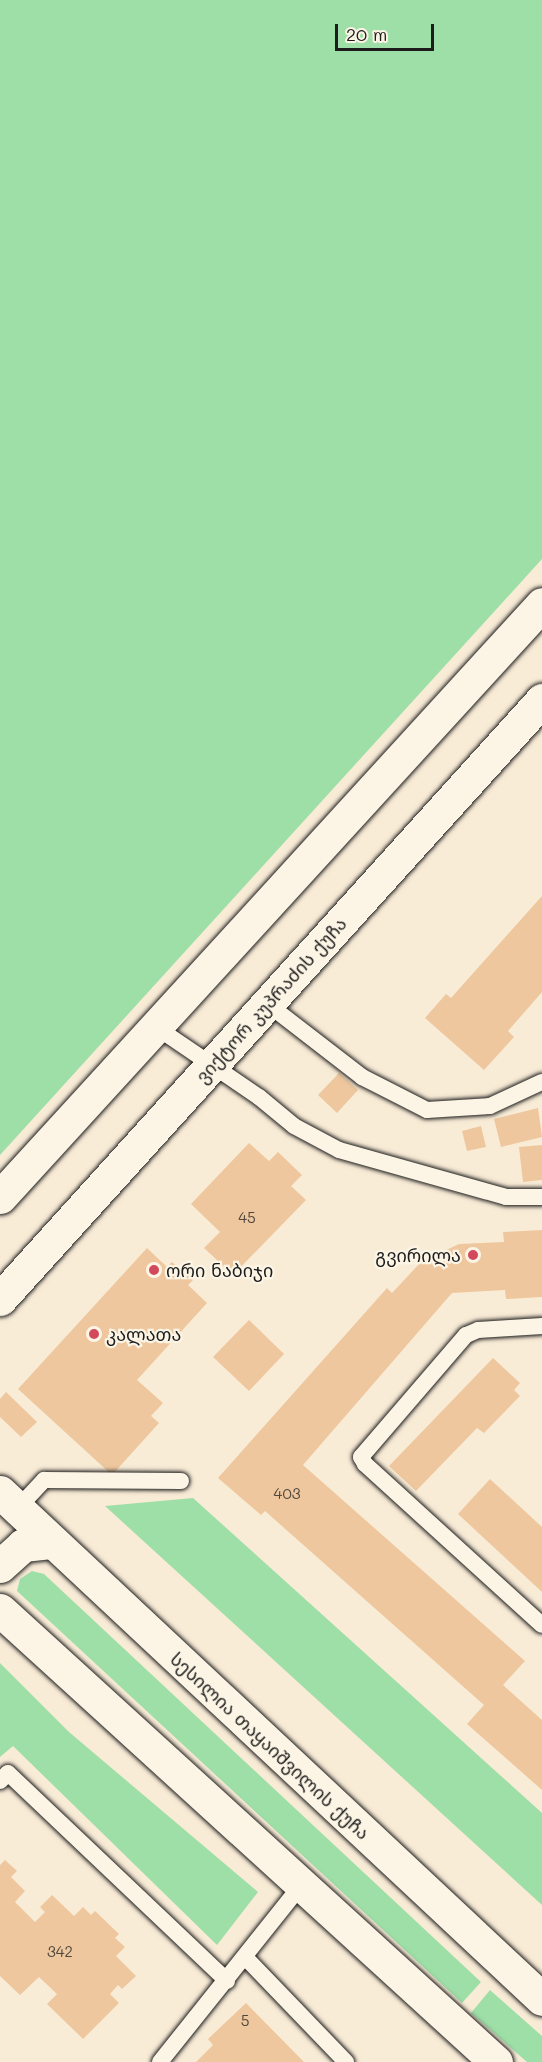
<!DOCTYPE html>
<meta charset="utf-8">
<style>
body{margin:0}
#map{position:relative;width:542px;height:2062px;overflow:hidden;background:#f9ecd7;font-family:Mali,"Noto Sans Georgian",sans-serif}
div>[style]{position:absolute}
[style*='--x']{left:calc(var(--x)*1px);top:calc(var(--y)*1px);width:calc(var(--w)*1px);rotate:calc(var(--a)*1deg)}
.green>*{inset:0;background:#9edea7}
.building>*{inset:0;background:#eec79e}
.roads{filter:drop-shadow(0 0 2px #1c1c1c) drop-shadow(0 0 2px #1c1c1c)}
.service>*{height:16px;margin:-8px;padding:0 8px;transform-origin:8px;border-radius:8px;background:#fcf5e5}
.secondary>*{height:33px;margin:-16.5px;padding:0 16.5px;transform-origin:16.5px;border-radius:16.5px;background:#fcf5e5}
.primary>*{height:33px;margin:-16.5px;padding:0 16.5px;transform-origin:16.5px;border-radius:16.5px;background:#fcf5e5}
.dots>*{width:16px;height:16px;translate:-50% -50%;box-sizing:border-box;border:3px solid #fcf5e5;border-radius:50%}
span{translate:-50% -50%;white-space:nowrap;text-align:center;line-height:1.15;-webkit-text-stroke:4.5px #fcf5e5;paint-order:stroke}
.number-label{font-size:15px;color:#50473c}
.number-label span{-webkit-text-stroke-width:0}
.street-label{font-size:18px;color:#1c1c1c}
.poi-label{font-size:18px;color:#1c1c1c}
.right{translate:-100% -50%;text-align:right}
.left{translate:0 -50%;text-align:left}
.scale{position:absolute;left:335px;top:24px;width:99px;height:27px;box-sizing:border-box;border:3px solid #1c1c1c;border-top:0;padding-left:8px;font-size:18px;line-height:21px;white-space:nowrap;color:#1c1c1c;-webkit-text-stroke:4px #fcf5e5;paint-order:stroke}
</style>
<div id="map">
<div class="green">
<i style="clip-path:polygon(0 0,542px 0,542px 559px,0 1155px)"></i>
<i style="clip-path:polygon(193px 1498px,542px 1813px,542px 1905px,105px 1506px)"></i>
<i style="clip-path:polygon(32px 1571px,44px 1574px,481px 1982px,462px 2003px,17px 1591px,20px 1579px)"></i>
<i style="clip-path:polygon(0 1663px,69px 1732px,258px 1892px,217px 1945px,13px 1746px,0 1757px)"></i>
<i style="clip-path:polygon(490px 1990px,542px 2036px,542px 2062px,527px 2062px,471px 2013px)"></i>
</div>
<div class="building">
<i style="clip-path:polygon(542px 896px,542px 992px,508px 1031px,514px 1037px,484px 1070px,425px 1018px,446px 994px,451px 998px)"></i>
<i style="clip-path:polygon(339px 1073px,358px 1090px,337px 1113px,318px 1095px)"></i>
<i style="clip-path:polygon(538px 1108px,542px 1137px,501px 1147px,494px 1119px)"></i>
<i style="clip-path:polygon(481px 1126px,486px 1147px,467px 1151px,462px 1131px)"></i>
<i style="clip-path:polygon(249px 1143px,269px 1161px,278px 1152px,302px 1175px,291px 1186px,306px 1200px,233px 1275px,204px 1248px,220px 1232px,191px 1204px)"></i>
<i style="clip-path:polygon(542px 1145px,542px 1180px,523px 1182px,519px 1147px)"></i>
<i style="clip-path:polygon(542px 1230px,542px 1297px,506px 1299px,505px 1290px,452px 1293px,303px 1465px,525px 1661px,503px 1685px,542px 1720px,542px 1790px,467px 1724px,484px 1705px,265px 1511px,261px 1515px,218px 1478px,387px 1288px,392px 1293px,421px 1262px,459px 1244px,504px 1242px,503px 1232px)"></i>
<i style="clip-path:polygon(147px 1248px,167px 1267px,172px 1262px,193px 1280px,188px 1285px,207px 1303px,137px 1380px,163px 1403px,151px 1416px,159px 1423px,112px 1475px,18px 1389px)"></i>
<i style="clip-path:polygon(249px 1320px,284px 1354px,249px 1391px,213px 1357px)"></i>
<i style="clip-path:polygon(493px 1358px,520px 1383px,514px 1390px,520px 1396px,484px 1433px,477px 1428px,416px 1491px,389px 1466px)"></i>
<i style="clip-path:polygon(6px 1392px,37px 1422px,21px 1437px,0 1417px,0 1399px)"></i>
<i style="clip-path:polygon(490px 1479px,542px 1527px,542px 1592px,458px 1514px)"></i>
<i style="clip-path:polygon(5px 1860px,17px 1871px,11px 1877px,25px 1891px,15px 1902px,35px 1922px,45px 1912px,40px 1907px,52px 1895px,74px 1916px,83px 1907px,91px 1915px,95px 1911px,119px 1934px,115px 1938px,125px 1947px,116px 1956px,136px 1976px,122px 1989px,118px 1985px,110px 1994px,119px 2003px,83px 2039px,47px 2004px,57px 1994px,39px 1977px,20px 1995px,0 1976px,0 1865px)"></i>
<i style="clip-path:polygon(246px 2003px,304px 2062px,196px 2062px,213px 2045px,208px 2039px)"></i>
</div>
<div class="roads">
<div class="service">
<i style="--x:269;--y:1005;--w:118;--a:37.7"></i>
<i style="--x:362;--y:1077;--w:73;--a:26.9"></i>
<i style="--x:427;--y:1110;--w:63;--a:-3.6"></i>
<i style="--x:490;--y:1106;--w:57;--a:-24.8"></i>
<i style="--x:156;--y:1027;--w:125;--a:34.2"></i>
<i style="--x:259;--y:1097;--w:45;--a:39.6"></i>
<i style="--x:294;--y:1126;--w:51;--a:28.1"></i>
<i style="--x:339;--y:1150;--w:173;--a:15.7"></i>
<i style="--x:506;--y:1197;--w:36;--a:0"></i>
<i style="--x:542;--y:1326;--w:64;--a:176.4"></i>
<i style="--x:478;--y:1330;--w:13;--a:157"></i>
<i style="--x:466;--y:1335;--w:161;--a:130.7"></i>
<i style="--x:361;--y:1457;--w:8;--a:60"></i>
<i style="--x:365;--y:1464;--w:239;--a:42.3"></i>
<i style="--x:17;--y:1509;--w:40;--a:-47"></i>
<i style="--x:44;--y:1480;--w:137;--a:0.4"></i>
<i style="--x:0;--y:1781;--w:11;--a:-45"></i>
<i style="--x:8;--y:1773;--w:302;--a:43.5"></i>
<i style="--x:245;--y:1957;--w:146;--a:46.1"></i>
<i style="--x:160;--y:2062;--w:228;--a:-51.4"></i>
</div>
<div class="secondary">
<i style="--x:0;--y:1492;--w:742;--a:43.09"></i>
<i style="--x:0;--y:1566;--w:31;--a:-42"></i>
<i style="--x:23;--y:1545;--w:30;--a:-6"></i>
<i style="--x:0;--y:1610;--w:671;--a:42.34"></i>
</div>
<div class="primary">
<i style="--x:0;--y:1197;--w:803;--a:-47.57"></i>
<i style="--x:0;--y:1299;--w:808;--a:-47.86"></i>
</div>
</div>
<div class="dots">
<i style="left:473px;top:1255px;background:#d1495b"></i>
<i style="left:154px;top:1270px;background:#d1495b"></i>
<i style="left:94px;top:1334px;background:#d1495b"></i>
</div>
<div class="number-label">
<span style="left:247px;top:1218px">45</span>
<span style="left:287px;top:1494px">403</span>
<span style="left:60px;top:1952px">342</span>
<span style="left:245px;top:2021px">5</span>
</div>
<div class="street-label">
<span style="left:271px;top:1000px;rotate:-48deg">ვიქტორ კუპრაძის ქუჩა</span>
<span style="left:270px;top:1746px;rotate:43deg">სესილია თაყაიშვილის ქუჩა</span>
</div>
<div class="poi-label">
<span class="right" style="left:461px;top:1255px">გვირილა</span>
<span class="left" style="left:166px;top:1270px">ორი ნაბიჯი</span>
<span class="left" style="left:106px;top:1334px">კალათა</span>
</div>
<div class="scale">20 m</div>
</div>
